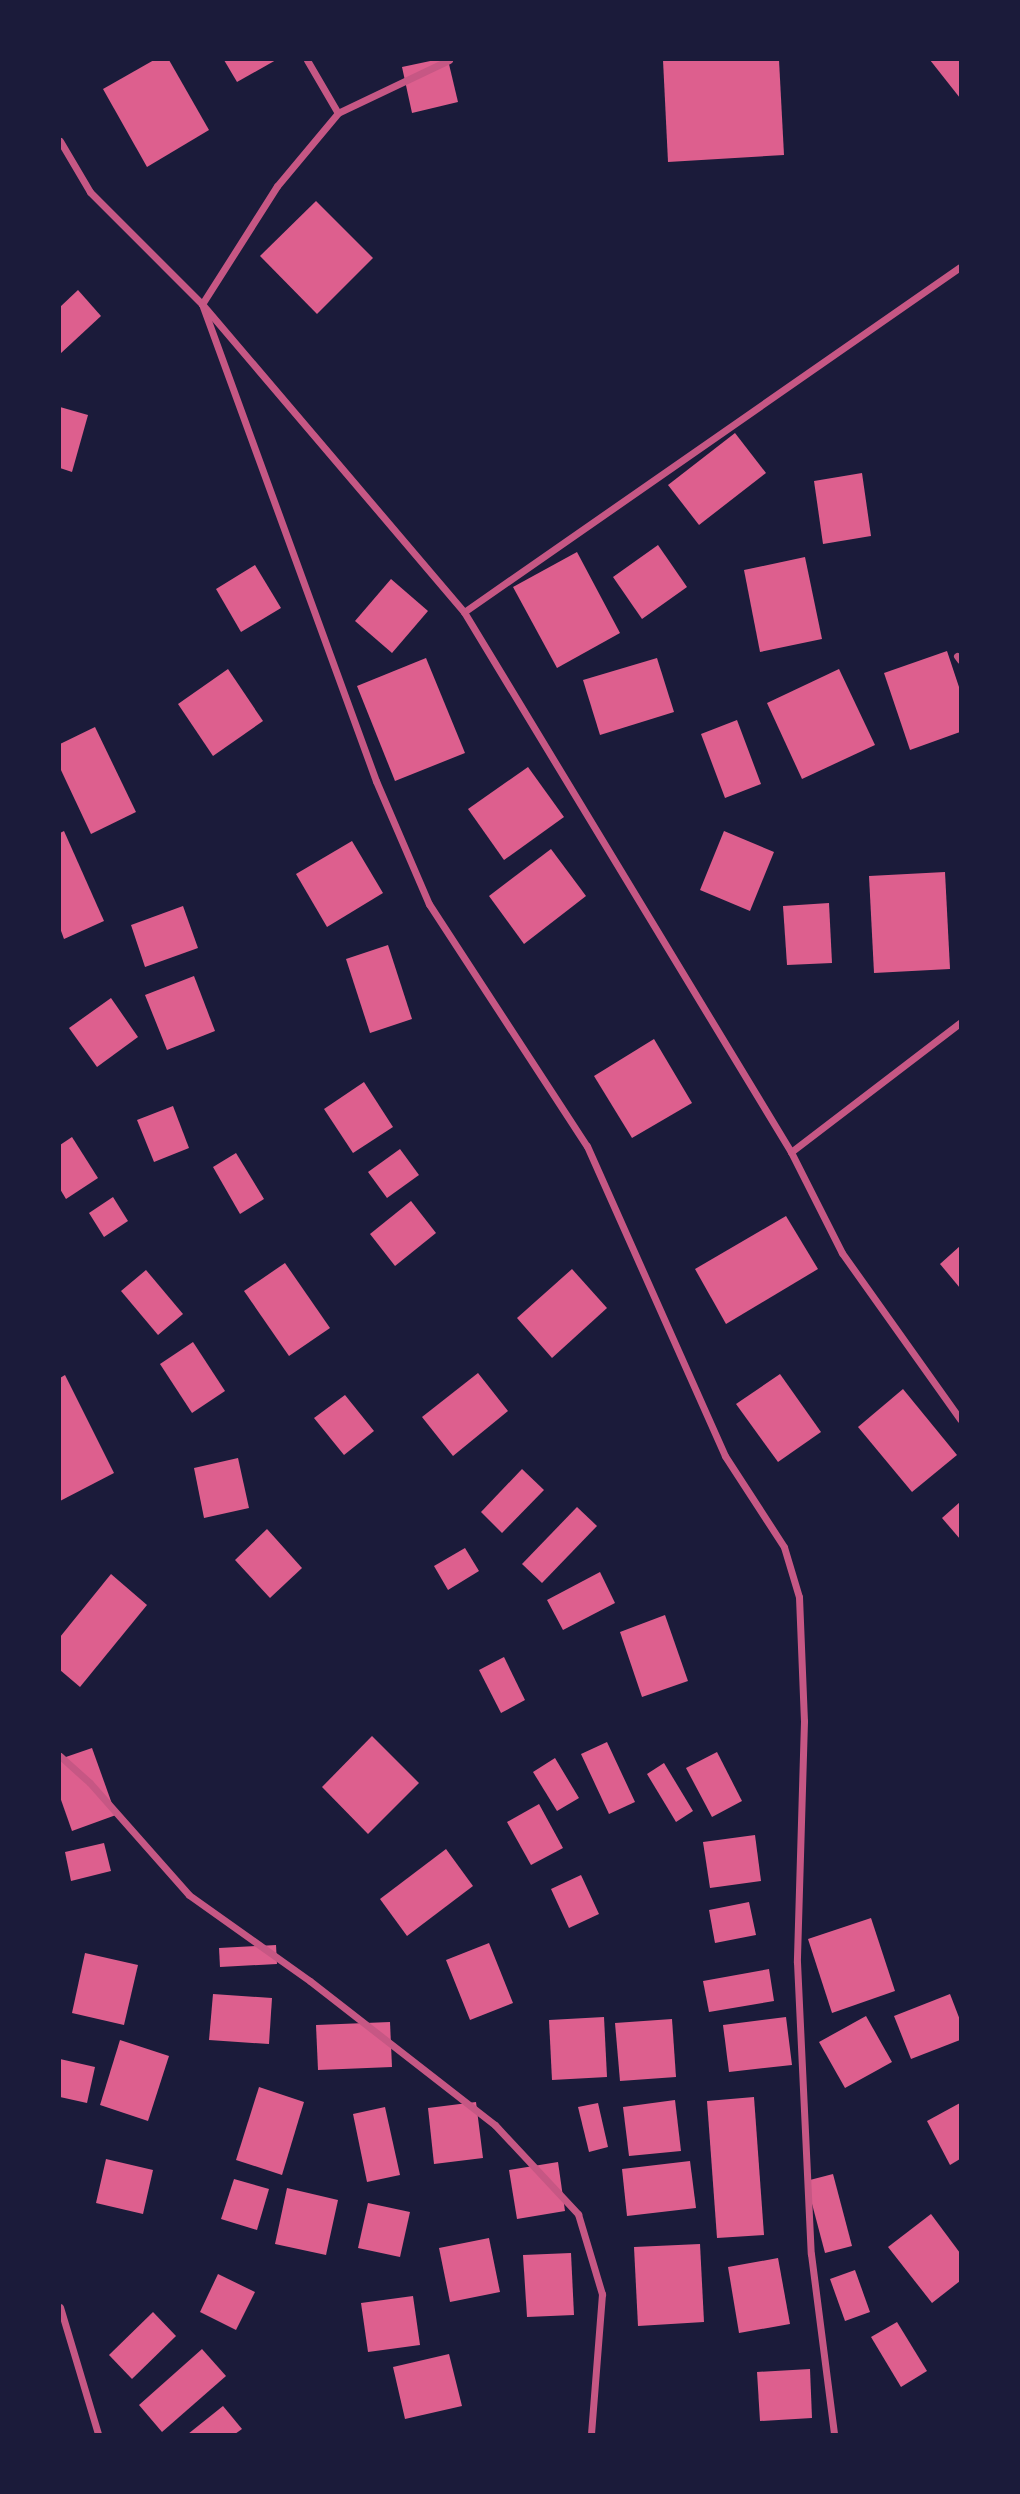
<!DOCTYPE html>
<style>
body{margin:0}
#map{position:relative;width:1020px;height:2494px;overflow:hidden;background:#1b1b3a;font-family:Arial,sans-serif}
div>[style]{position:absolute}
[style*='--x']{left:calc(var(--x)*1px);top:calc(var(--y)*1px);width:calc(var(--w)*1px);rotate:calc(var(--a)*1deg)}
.building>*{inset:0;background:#dd5f8e}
.minor>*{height:7px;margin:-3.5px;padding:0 3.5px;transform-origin:3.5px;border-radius:3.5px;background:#c65784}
span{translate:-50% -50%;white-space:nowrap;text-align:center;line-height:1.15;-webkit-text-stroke:5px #1b1b3a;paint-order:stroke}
.frame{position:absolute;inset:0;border:61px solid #1b1b3a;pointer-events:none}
</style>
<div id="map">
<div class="building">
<i style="clip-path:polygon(154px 60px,169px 60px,209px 130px,147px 167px,103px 89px)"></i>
<i style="clip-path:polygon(224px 60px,276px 60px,237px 82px)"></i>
<i style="clip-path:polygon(435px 60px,448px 60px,458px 102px,412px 113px,402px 67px)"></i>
<i style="clip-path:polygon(663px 60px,779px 60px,784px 155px,668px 162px)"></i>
<i style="clip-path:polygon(930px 60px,960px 60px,960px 98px)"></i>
<i style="clip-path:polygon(316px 201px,373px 258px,317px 314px,260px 256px)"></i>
<i style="clip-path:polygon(78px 290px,101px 316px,60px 354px,60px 307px)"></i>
<i style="clip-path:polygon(60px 407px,88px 415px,72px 472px,60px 468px)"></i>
<i style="clip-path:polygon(735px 433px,766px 473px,699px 525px,668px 485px)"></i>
<i style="clip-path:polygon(862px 473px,871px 536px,823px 544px,814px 481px)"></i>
<i style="clip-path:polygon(658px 545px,687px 587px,642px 619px,613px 577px)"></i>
<i style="clip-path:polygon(577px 552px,620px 633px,557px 668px,513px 587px)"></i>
<i style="clip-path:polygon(805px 557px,822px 639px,760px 652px,744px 570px)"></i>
<i style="clip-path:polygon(255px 565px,281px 608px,241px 632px,216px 589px)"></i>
<i style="clip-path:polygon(391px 579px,428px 611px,392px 653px,355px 621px)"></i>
<i style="clip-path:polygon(947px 651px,960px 690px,960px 732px,910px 750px,884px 673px)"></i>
<i style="clip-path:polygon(426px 658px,465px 753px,395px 781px,357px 686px)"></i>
<i style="clip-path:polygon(657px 658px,674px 712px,600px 735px,583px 680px)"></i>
<i style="clip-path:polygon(228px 669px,263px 721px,213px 756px,178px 704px)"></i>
<i style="clip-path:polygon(839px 669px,875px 745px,802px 779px,767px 703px)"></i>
<i style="clip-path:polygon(737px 720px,761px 784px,725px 798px,701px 734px)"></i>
<i style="clip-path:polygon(95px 727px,136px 812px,91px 834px,60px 768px,60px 744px)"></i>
<i style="clip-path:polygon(528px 767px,564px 817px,504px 860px,468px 809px)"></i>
<i style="clip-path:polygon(64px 831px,104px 921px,64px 939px,60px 928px,60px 833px)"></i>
<i style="clip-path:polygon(724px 831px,774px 852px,750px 911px,700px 890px)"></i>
<i style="clip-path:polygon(352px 841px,383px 893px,327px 927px,296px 874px)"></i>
<i style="clip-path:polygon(551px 849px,586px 896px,524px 944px,489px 896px)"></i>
<i style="clip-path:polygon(945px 872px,950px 969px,874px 973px,869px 876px)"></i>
<i style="clip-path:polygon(829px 903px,832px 963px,787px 965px,783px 906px)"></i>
<i style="clip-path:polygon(183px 906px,198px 948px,145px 967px,131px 925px)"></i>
<i style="clip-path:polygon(388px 945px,412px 1019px,370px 1033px,346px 959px)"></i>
<i style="clip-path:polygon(194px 976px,215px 1031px,167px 1050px,145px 995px)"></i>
<i style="clip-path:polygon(111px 998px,138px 1037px,97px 1067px,69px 1028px)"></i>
<i style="clip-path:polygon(654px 1039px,692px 1103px,632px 1138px,594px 1076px)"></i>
<i style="clip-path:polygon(364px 1082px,393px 1127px,353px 1153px,324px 1109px)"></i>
<i style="clip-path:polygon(173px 1106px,189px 1148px,154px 1162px,137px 1120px)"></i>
<i style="clip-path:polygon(72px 1137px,98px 1178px,66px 1199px,60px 1189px,60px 1145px)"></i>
<i style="clip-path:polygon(400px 1149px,419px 1175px,387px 1198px,368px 1172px)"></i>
<i style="clip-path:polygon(236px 1153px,264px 1199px,240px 1214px,213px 1167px)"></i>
<i style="clip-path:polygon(113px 1197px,128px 1221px,104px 1237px,89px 1213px)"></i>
<i style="clip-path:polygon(411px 1201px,436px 1233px,395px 1266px,370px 1234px)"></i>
<i style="clip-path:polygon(786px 1216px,818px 1269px,726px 1324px,695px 1269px)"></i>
<i style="clip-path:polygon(960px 1246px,960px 1288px,940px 1264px)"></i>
<i style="clip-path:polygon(285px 1263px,330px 1328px,289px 1356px,244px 1291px)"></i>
<i style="clip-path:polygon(572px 1269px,607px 1308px,552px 1358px,517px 1318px)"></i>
<i style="clip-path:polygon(146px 1270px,183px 1314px,158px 1335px,121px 1291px)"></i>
<i style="clip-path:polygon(193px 1342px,225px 1391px,192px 1413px,160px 1364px)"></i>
<i style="clip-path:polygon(478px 1373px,508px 1411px,453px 1456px,422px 1417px)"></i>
<i style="clip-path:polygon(780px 1374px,821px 1432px,778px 1462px,736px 1404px)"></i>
<i style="clip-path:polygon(65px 1375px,114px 1473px,60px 1501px,60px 1378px)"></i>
<i style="clip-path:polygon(903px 1389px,957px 1455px,912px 1492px,858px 1427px)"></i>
<i style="clip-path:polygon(345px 1395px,374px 1431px,344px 1455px,314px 1418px)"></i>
<i style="clip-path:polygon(238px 1458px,249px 1508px,204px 1518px,194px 1468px)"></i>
<i style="clip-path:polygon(522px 1469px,544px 1490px,502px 1533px,481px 1512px)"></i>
<i style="clip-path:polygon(960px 1502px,960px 1539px,942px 1518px)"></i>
<i style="clip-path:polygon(577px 1507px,597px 1526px,542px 1583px,522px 1564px)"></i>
<i style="clip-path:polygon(267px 1529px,302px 1568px,270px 1598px,235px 1560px)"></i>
<i style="clip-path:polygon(465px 1548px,479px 1571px,448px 1590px,434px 1566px)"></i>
<i style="clip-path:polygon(600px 1572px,615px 1603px,563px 1630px,547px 1600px)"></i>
<i style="clip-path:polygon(111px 1574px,147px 1605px,80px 1687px,60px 1670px,60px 1637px)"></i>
<i style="clip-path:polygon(665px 1615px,688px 1681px,642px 1697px,620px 1632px)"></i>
<i style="clip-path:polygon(504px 1657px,525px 1700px,501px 1713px,479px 1670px)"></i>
<i style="clip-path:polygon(372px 1736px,419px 1783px,368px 1834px,322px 1787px)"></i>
<i style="clip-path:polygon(607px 1742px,635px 1802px,609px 1814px,581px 1754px)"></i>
<i style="clip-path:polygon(92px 1748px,116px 1815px,72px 1831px,60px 1797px,60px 1759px)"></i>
<i style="clip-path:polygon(717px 1752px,742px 1801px,712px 1817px,686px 1768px)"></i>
<i style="clip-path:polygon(555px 1758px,579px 1798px,557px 1811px,533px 1772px)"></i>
<i style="clip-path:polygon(664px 1763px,693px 1811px,676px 1822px,647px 1774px)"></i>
<i style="clip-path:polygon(539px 1804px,563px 1848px,531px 1865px,507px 1822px)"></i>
<i style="clip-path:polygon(755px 1835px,761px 1881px,710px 1888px,703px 1842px)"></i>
<i style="clip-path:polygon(104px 1843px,111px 1871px,71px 1881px,65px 1852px)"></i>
<i style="clip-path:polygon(446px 1849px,473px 1886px,407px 1936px,380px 1899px)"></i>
<i style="clip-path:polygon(581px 1875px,599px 1914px,569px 1928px,551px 1889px)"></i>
<i style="clip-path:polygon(749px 1902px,756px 1935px,715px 1943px,709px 1910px)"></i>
<i style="clip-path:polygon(871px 1918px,895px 1991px,832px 2013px,808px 1939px)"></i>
<i style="clip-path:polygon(489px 1943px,513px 2003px,470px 2020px,446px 1960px)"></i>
<i style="clip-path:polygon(276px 1945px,277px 1964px,220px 1967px,219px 1948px)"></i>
<i style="clip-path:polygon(85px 1953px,138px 1965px,124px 2025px,72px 2013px)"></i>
<i style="clip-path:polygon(769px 1969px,774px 2001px,709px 2012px,703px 1981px)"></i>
<i style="clip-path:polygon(213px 1994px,272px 1998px,269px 2044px,209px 2040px)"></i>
<i style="clip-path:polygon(950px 1994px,960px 2020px,960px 2040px,911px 2059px,894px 2016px)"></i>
<i style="clip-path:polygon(866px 2016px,892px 2062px,845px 2088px,819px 2042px)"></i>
<i style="clip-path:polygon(604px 2017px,607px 2077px,552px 2080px,549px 2020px)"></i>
<i style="clip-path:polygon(786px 2017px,792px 2065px,729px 2072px,723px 2025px)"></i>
<i style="clip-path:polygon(672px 2019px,676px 2077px,620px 2081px,615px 2023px)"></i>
<i style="clip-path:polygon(390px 2022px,392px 2067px,318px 2070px,316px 2025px)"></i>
<i style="clip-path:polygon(120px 2040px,169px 2056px,148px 2121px,100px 2105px)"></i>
<i style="clip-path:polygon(60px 2059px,95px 2067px,87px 2103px,60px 2097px)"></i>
<i style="clip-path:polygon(259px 2087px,304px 2102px,282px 2175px,236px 2160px)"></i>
<i style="clip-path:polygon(754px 2097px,764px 2235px,717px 2238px,707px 2101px)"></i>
<i style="clip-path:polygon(675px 2100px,681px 2151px,629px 2156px,623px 2107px)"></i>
<i style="clip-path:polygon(476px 2102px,483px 2158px,434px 2164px,428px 2108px)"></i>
<i style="clip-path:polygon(598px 2103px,608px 2147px,589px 2152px,578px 2107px)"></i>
<i style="clip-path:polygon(960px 2103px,960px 2159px,950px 2165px,927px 2121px)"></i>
<i style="clip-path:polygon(385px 2107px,400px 2175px,367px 2182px,353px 2114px)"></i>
<i style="clip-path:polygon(106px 2159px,153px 2170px,143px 2214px,96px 2203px)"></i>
<i style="clip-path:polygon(690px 2161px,696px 2208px,627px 2216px,622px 2169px)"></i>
<i style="clip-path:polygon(558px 2162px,565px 2211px,517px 2219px,509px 2170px)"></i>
<i style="clip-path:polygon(833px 2174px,852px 2246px,825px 2253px,806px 2181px)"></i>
<i style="clip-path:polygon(234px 2179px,269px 2189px,257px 2230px,221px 2219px)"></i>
<i style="clip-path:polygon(287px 2188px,338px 2200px,326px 2255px,275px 2244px)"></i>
<i style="clip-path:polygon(368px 2203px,410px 2212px,400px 2257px,358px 2248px)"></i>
<i style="clip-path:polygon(931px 2214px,960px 2253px,960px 2281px,932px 2303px,888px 2247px)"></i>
<i style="clip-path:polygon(489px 2238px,500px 2292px,450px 2302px,439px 2248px)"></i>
<i style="clip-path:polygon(700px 2244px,704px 2322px,638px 2326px,634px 2247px)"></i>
<i style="clip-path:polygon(571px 2253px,574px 2315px,527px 2317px,523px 2255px)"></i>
<i style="clip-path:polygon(778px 2258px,790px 2324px,739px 2333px,728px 2267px)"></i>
<i style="clip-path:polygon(855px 2270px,870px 2312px,845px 2321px,830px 2279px)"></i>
<i style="clip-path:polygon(218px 2274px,255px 2292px,236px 2330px,200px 2312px)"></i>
<i style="clip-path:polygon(413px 2296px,420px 2345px,368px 2352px,361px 2303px)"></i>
<i style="clip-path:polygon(153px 2312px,176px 2336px,132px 2379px,109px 2355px)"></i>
<i style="clip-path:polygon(897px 2322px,927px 2371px,901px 2387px,871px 2337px)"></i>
<i style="clip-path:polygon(202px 2349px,226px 2376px,162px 2432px,139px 2405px)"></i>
<i style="clip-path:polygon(449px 2354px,462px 2406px,405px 2419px,393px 2367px)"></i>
<i style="clip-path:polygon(810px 2369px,812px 2418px,760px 2421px,757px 2372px)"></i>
<i style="clip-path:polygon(223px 2406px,242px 2429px,235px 2434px,188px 2434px)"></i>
</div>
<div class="minor">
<i style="--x:307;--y:60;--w:61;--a:59.7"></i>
<i style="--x:449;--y:60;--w:123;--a:154.5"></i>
<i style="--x:338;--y:113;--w:95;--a:129.9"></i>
<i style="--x:277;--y:186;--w:140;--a:122.4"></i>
<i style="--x:202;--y:304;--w:508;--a:69.96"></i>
<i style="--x:376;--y:781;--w:134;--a:66.7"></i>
<i style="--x:429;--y:904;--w:289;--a:56.9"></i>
<i style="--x:587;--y:1146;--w:339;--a:66"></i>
<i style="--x:725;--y:1456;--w:108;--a:57"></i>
<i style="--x:784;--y:1547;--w:52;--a:73.3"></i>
<i style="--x:799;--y:1597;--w:124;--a:87.7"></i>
<i style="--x:804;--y:1721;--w:241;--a:91.7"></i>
<i style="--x:797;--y:1962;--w:292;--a:87.3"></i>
<i style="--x:811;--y:2254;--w:181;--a:82.7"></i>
<i style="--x:60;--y:141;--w:59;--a:59.5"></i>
<i style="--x:90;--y:192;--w:158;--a:45"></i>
<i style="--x:202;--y:304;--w:404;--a:49.6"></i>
<i style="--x:464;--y:612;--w:631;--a:58.8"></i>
<i style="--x:791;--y:1152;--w:113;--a:63.2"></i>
<i style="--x:842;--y:1253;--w:204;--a:54.6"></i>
<i style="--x:464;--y:612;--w:604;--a:-34.82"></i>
<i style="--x:957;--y:656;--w:5;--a:53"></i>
<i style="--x:791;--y:1152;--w:213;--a:-37.4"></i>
<i style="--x:60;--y:1756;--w:40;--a:42"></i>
<i style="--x:90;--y:1783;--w:149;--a:48.5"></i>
<i style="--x:189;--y:1895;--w:148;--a:35.4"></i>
<i style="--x:310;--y:1981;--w:234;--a:37.9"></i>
<i style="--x:495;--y:2125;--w:122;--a:47"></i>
<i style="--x:578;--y:2214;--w:84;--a:73.3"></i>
<i style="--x:602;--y:2294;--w:140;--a:94.5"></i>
<i style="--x:60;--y:2307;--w:133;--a:73.3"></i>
</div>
<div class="frame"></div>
</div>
